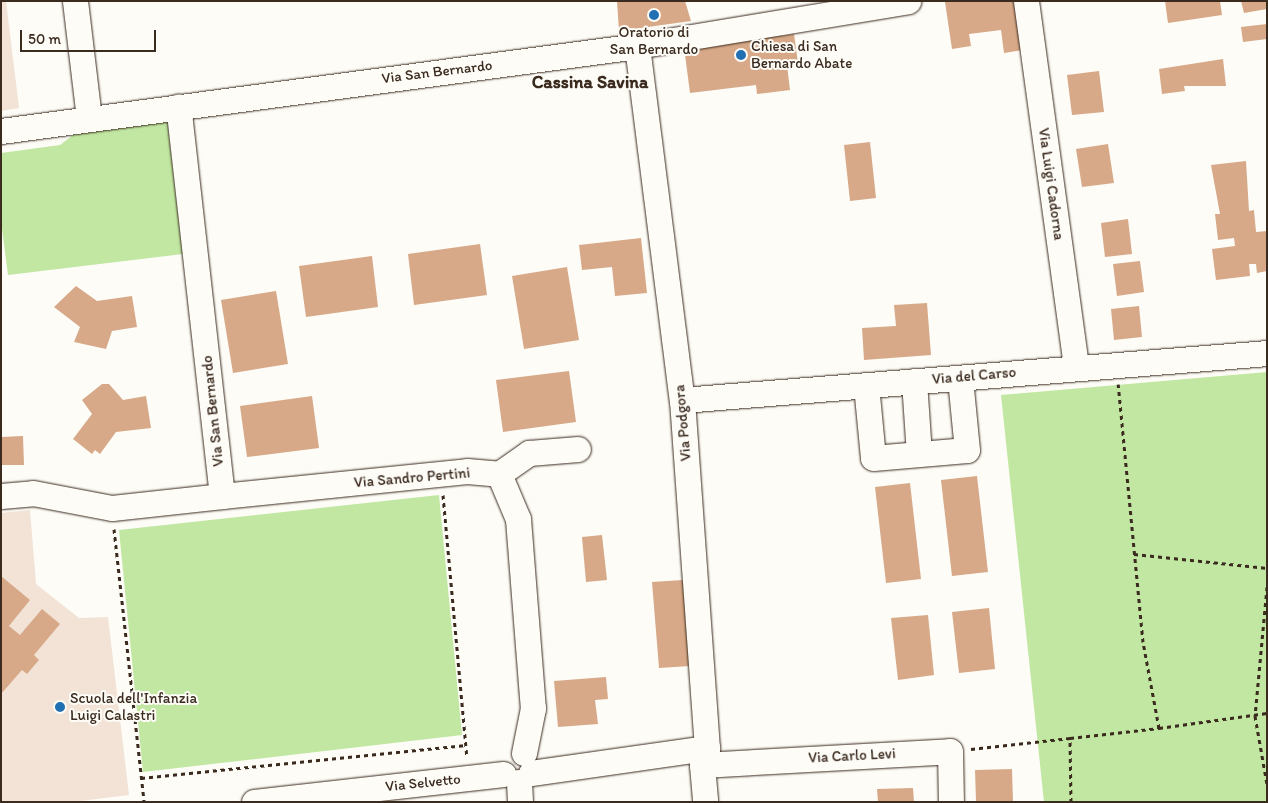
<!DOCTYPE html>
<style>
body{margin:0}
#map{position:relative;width:1268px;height:803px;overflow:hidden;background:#fdfcf7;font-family:Itim,sans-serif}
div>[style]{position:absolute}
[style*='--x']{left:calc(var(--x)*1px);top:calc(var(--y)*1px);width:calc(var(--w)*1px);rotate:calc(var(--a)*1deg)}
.built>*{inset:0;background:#f2e3d6}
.green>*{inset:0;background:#c1e7a2}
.building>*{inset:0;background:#d7a988}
.path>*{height:3px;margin-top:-1.5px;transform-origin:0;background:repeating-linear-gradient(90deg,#3b2a1e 0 4px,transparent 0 8px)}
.roads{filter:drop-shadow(0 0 1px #3b2a1e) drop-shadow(0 0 1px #3b2a1e)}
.minor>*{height:25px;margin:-12.5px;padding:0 12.5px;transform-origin:12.5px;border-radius:12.5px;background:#fdfcf7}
.dots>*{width:14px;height:14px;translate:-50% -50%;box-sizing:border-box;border:2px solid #fdfcf7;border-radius:50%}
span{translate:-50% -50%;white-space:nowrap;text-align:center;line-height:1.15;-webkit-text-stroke:4px #fdfcf7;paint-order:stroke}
.poi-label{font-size:15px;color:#3b2a1e}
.left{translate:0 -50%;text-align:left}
.street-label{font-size:15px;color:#3b2a1e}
.quarter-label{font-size:18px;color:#3b2a1e;font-weight:700}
.frame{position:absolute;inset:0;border:2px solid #3b2a1e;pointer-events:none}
.scale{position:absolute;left:20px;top:30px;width:136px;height:22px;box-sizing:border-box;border:2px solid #3b2a1e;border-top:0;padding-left:6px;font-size:15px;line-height:18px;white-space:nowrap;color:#3b2a1e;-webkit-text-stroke:4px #fdfcf7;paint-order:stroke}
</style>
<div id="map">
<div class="built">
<i style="clip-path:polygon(1px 1px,6px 1px,19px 108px,1px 111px)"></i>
<i style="clip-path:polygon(30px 510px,36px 584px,79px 618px,108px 617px,129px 795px,72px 802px,1px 802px,1px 513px)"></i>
</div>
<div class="green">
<i style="clip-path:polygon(167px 118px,183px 254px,8px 275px,1px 221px,1px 153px,60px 145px,73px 135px)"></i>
<i style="clip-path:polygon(1267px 372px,1267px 802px,1044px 802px,1001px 395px)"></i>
<i style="clip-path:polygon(439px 495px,462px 735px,143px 772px,119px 530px)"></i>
</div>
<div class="building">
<i style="clip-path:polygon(617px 1px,685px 1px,691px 21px,619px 31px)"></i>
<i style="clip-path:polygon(991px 1px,1015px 1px,1029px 49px,1004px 53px,1001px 30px,969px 34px,971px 46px,952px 49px,945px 2px)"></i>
<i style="clip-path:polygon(1165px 1px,1220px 1px,1222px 15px,1168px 23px)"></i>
<i style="clip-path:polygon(1241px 1px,1267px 1px,1267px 9px,1244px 13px)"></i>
<i style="clip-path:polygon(1267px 24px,1267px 39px,1243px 42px,1241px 27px)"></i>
<i style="clip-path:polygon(781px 27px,782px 36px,794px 34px,798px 63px,787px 65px,790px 90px,757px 94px,756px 85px,690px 93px,684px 47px)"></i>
<i style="clip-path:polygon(1223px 59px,1226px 86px,1184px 86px,1185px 91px,1162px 94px,1159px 69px)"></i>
<i style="clip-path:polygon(1099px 71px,1104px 112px,1072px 115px,1067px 75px)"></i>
<i style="clip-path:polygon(870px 142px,876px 198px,850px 201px,844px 145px)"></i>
<i style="clip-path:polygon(1108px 144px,1114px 183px,1082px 187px,1076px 149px)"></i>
<i style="clip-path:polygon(1246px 161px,1249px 211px,1254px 210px,1256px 232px,1267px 231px,1267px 271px,1257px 273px,1256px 264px,1249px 264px,1250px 276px,1216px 280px,1212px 249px,1235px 246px,1234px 238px,1218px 240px,1215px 214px,1220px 214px,1211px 165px)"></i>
<i style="clip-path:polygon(1128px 219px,1132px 254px,1105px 257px,1101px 223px)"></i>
<i style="clip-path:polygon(641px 238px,647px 293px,615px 296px,612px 267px,582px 270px,579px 245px)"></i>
<i style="clip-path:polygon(480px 244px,487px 295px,414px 305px,408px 254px)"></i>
<i style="clip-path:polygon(372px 256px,378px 307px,306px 317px,299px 266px)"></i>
<i style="clip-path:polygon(1140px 261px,1144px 292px,1117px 296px,1113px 264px)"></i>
<i style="clip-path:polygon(567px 267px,579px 340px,524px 349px,512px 276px)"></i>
<i style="clip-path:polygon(76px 286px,97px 301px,132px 296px,137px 327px,112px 331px,106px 349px,74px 342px,80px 327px,54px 307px)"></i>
<i style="clip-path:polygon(276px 291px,288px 364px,233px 373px,221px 300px)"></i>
<i style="clip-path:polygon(927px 303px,931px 355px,864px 360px,862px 328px,896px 326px,894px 305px)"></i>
<i style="clip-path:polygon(1139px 306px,1142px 337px,1114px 340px,1111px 309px)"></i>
<i style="clip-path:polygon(569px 371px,576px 422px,503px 432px,496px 380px)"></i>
<i style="clip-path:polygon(102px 384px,109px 384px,123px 400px,146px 396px,151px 428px,116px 432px,100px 454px,95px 450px,92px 454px,73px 439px,92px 414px,82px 400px)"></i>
<i style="clip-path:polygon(312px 396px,319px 448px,247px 457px,240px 406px)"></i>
<i style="clip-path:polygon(23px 436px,24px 465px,1px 465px,1px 437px)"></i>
<i style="clip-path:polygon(977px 476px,988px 572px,952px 576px,941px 480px)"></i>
<i style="clip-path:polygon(910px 483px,921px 579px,886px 583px,875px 487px)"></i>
<i style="clip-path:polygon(602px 535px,607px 580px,586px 582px,582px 537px)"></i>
<i style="clip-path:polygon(1px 576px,30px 600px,9px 626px,20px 635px,42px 609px,60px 624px,34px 655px,39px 660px,27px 674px,22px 670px,1px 694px)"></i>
<i style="clip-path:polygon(683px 580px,690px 666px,659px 668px,652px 582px)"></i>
<i style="clip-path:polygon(989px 608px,995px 669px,959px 673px,952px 612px)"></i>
<i style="clip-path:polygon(928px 615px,934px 675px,898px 680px,891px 618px)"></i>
<i style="clip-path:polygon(606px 677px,608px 699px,595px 700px,598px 724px,558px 727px,554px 681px)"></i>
<i style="clip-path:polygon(1012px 769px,1013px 802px,976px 802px,975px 770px)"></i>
<i style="clip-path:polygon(913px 788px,914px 802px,878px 802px,877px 789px)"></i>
</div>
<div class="path">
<i style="--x:443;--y:495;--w:263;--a:84.8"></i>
<i style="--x:114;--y:529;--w:275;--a:83.7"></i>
<i style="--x:1134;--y:554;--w:134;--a:6"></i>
<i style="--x:1267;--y:587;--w:130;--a:95.3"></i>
<i style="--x:1255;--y:716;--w:69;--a:80"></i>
<i style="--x:1159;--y:728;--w:109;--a:-7.9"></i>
<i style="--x:971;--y:749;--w:100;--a:-6.3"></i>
<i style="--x:141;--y:778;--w:327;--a:-5.8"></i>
<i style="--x:1071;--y:802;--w:64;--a:-90.9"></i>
<i style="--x:1070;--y:738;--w:90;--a:-6.4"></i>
<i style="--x:1159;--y:728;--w:87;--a:-100.5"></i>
<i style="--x:1143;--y:642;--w:259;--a:-95.5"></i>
</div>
<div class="roads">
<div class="minor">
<i style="--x:75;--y:1;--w:119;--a:83.2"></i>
<i style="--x:1026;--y:1;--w:369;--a:82.2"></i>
<i style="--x:637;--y:46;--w:357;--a:82.8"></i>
<i style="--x:682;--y:400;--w:349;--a:85.9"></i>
<i style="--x:707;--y:748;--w:18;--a:106"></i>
<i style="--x:702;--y:765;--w:37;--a:85"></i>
<i style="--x:1;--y:131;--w:642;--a:-7.61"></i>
<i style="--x:637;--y:46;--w:275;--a:-9.4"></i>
<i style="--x:914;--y:381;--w:73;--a:86.1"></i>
<i style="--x:866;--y:385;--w:73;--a:84.5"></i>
<i style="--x:873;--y:458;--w:94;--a:-4.9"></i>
<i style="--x:967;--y:450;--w:72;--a:-95.6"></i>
<i style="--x:682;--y:400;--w:587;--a:-4.59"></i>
<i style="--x:499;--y:474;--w:49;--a:67.1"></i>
<i style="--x:518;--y:519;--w:190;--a:85.5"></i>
<i style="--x:533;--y:708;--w:46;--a:101.3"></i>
<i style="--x:499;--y:474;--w:37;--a:-35"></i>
<i style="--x:529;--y:453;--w:49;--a:-4.7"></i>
<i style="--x:1;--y:496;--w:32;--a:-5"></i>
<i style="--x:33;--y:493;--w:80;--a:10.8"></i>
<i style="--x:112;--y:508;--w:111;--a:-6.2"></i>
<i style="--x:222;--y:496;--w:392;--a:-96.4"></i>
<i style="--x:222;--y:496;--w:246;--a:-5.8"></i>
<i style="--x:467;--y:471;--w:32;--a:5"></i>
<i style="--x:702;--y:765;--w:248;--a:-3.2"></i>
<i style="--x:950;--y:751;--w:51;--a:88.9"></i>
<i style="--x:531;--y:773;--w:178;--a:-8.1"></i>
<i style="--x:519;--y:782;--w:20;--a:87"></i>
<i style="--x:254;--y:802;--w:251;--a:-6.4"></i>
</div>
</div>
<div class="dots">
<i style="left:654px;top:15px;background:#1f6fb2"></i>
<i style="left:741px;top:55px;background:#1f6fb2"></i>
<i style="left:60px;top:707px;background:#1f6fb2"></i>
</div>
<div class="poi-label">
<span style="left:654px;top:41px">Oratorio di<br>San Bernardo</span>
<span class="left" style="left:751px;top:55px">Chiesa di San<br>Bernardo Abate</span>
<span class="left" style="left:70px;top:707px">Scuola dell'Infanzia<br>Luigi Calastri</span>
</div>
<div class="street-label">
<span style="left:437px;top:72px;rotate:-7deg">Via San Bernardo</span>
<span style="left:1051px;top:184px;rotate:82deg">Via Luigi Cadorna</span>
<span style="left:974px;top:376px;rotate:-5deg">Via del Carso</span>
<span style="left:213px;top:411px;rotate:-96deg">Via San Bernardo</span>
<span style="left:683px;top:423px;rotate:-95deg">Via Podgora</span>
<span style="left:412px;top:478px;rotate:-5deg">Via Sandro Pertini</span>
<span style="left:852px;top:756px;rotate:-3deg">Via Carlo Levi</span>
<span style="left:423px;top:783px;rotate:-6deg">Via Selvetto</span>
</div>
<div class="quarter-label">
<span style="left:590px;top:82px">Cassina Savina</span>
</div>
<div class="frame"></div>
<div class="scale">50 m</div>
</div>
